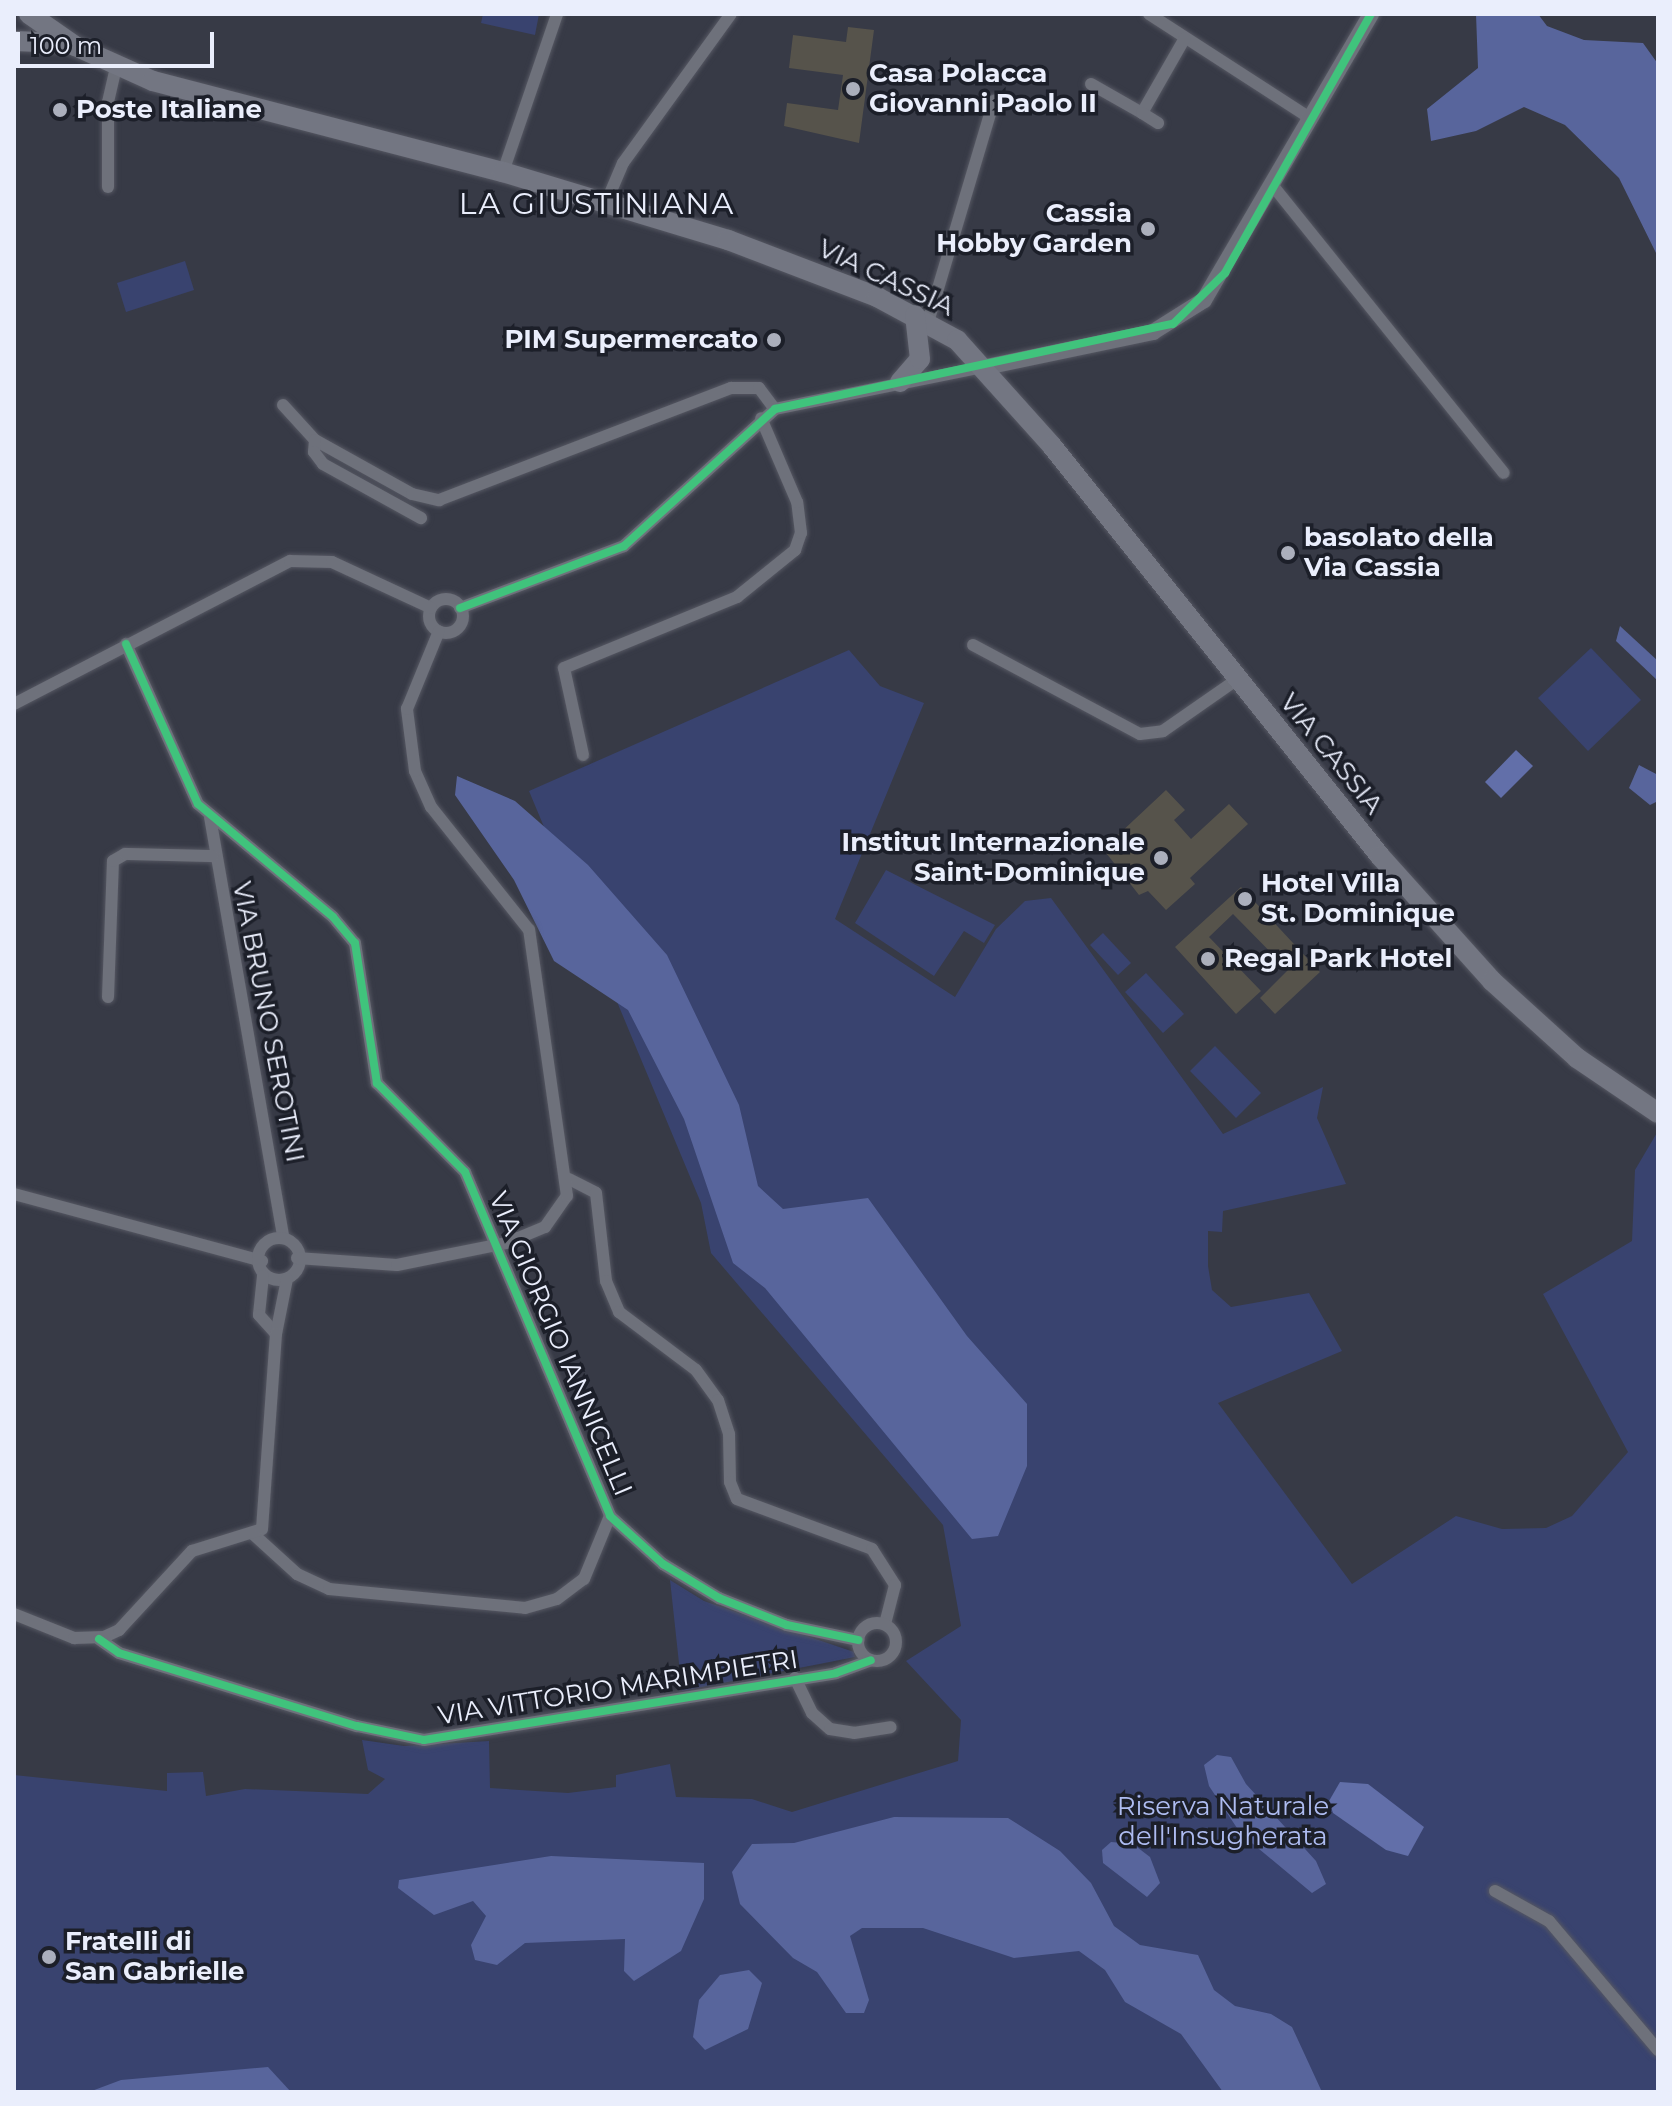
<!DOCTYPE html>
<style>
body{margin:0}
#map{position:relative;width:1672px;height:2106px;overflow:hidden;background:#373a46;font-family:Montserrat,sans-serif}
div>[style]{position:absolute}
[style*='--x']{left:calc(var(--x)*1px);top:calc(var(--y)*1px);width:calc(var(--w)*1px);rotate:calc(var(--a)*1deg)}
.green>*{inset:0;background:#39436f}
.forest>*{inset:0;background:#58659c}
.water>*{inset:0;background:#626fa9}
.building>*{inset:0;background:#56534b}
.roads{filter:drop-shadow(0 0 2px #555762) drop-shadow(0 0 2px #555762)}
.minor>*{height:12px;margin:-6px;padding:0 6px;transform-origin:6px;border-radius:6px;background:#6e717b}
.minor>.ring{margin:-6px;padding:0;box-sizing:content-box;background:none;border:12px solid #6e717b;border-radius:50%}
.tertiary>*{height:16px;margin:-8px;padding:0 8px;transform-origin:8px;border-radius:8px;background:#6e717b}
.primary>*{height:20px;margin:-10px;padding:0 10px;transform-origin:10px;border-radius:10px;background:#737682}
.cycleway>*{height:8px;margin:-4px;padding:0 4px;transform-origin:4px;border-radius:4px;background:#40c37c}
.dots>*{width:22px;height:22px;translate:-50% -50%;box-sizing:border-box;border:4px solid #1c1f29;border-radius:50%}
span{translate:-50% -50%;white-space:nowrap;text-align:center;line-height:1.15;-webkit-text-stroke:7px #1c1f29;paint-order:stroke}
.poi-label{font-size:26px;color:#eaeefc;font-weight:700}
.left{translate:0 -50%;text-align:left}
.right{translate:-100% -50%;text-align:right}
.street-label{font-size:26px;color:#eaeefc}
.park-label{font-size:26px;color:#aebcf1}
.quarter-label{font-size:30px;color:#eaeefc;letter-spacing:2px}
.frame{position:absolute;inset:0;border:16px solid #eaeefc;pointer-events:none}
.scale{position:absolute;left:16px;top:32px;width:198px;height:36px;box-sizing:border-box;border:4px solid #eaeefc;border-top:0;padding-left:10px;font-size:24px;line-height:28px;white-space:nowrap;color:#eaeefc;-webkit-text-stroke:6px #1c1f29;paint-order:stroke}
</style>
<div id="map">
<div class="green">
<i style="clip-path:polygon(483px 14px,539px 14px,535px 35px,481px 23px)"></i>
<i style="clip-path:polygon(185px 261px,194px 290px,126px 312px,117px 283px)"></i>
<i style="clip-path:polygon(1591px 648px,1641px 700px,1588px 751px,1538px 698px)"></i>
<i style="clip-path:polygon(849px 650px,880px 686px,924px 703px,835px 919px,955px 997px,996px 929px,1025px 901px,1051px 898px,1223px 1134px,1323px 1087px,1317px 1118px,1346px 1184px,1223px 1211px,1222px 1232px,1208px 1231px,1208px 1266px,1212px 1290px,1231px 1307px,1309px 1293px,1342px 1351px,1218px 1403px,1352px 1584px,1456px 1516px,1502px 1529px,1546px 1528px,1572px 1516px,1628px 1452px,1543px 1294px,1632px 1241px,1635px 1170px,1658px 1131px,1658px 2092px,14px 2092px,14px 1775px,167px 1791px,167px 1773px,203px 1772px,206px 1796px,245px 1789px,368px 1794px,385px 1779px,368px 1770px,362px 1740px,404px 1746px,489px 1741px,490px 1788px,568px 1793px,616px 1787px,616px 1775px,670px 1764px,676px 1797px,752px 1799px,792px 1812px,958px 1761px,961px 1720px,906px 1661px,961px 1626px,943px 1525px,711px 1253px,701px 1203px,529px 791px)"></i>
<i style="clip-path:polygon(886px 870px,995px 925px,984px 943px,964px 931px,934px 976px,855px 923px)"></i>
<i style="clip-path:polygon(1103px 933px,1131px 963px,1118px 975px,1090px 945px)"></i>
<i style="clip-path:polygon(1146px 973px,1184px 1014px,1163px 1033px,1125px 992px)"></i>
<i style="clip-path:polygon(1215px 1046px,1261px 1093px,1236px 1118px,1190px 1071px)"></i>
<i style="clip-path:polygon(670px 1580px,704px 1601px,854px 1652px,855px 1657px,682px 1691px)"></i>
</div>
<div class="forest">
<i style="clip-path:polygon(1476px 14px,1538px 14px,1547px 26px,1584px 40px,1643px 43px,1658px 64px,1658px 257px,1619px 178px,1565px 125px,1524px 107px,1476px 131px,1431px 141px,1427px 109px,1478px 68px)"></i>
<i style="clip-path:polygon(1620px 626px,1658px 661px,1658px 681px,1616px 641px)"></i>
<i style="clip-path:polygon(1639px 765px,1658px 775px,1658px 801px,1650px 805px,1629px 788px)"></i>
<i style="clip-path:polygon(457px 776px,515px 801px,588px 865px,667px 955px,739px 1105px,758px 1186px,783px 1209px,868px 1198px,967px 1336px,1027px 1404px,1027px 1466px,998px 1536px,972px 1539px,765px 1288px,733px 1263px,684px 1119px,628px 1010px,554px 961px,514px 880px,455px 795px)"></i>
<i style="clip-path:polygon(1217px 1755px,1231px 1757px,1246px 1784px,1316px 1861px,1326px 1884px,1312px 1893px,1241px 1834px,1209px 1786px,1204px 1765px)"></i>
<i style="clip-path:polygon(894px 1817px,1008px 1818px,1060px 1851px,1091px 1883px,1114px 1926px,1140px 1945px,1198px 1955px,1214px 1990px,1235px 2006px,1271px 2014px,1292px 2027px,1322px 2092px,1223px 2092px,1181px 2034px,1125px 2002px,1105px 1970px,1079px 1951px,1014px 1958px,923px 1928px,862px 1928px,850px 1936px,869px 2000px,864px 2013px,846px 2013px,817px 1972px,793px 1958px,740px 1904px,732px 1872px,752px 1844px,794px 1843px)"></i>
<i style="clip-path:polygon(1111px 1842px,1133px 1844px,1150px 1857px,1160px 1883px,1147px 1897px,1103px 1863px,1102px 1850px)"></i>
<i style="clip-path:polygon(551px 1856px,704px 1863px,704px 1899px,681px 1951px,634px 1981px,624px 1971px,625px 1939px,525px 1943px,497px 1965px,475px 1960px,471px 1945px,486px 1916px,473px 1901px,434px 1915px,398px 1888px,399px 1880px)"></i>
<i style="clip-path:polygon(749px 1970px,762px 1983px,748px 2029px,705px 2050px,693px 2037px,699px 2000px,720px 1975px)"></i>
<i style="clip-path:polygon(268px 2067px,291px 2092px,89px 2092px,121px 2080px)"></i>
</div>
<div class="water">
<i style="clip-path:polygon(1516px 750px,1533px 766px,1501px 798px,1485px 782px)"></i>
<i style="clip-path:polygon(1340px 1782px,1368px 1784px,1424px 1827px,1408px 1856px,1386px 1850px,1333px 1813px,1329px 1801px)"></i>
</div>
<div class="building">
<i style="clip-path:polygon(848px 27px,874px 30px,859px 143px,784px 126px,787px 103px,838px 110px,843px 75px,789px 68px,793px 35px,846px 42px)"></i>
<i style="clip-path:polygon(1166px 790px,1185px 810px,1174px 820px,1191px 839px,1229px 804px,1248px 824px,1190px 878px,1195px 884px,1166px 910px,1148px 891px,1139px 895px,1103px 849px)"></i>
<i style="clip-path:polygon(1241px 887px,1320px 972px,1275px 1014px,1260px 998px,1288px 970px,1233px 914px,1209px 937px,1261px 991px,1236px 1014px,1175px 947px)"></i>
</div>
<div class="roads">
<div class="minor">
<i style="--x:1149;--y:14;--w:193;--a:32.9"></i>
<i style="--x:1091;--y:84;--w:59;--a:29.6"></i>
<i style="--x:1142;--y:113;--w:86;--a:-60.2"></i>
<i style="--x:1142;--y:113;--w:19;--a:32"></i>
<i style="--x:503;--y:172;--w:167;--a:-71.1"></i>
<i style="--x:1273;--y:186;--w:368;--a:51.2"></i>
<i style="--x:108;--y:187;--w:85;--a:-90"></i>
<i style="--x:108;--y:102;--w:37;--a:-77"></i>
<i style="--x:606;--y:203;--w:43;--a:-67"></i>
<i style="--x:623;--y:163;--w:184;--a:-54.1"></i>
<i style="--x:928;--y:322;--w:231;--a:-73.4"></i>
<i style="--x:283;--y:405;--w:47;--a:47.6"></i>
<i style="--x:315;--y:440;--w:111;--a:29.1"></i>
<i style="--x:412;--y:494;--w:28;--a:13"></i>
<i style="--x:439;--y:500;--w:313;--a:-21"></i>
<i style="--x:731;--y:388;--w:28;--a:0"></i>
<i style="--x:759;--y:388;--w:26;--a:53"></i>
<i style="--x:315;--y:440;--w:12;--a:95"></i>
<i style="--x:314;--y:452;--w:15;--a:53"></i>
<i style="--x:323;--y:464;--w:112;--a:28.9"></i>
<i class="ring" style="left:429px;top:599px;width:22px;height:22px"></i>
<i style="--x:460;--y:608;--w:175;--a:-20.7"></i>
<i style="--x:624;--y:546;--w:204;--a:-42.2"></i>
<i style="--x:775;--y:409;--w:213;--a:-11.4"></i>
<i style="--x:126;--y:644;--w:175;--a:65.8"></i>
<i style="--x:198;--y:804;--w:176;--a:39.9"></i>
<i style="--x:333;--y:917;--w:34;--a:50"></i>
<i style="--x:355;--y:943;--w:142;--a:81.1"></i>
<i style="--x:377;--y:1083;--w:125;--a:45.3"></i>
<i style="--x:465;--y:1172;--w:373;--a:67.1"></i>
<i style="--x:610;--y:1516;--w:72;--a:42.2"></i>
<i style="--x:663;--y:1564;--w:66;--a:31.3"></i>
<i style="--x:719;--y:1598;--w:73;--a:21.7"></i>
<i style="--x:787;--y:1625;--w:73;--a:11.9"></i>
<i style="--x:973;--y:645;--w:189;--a:28.1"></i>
<i style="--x:1140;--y:734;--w:23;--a:-7"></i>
<i style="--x:1163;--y:731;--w:89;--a:-34.9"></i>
<i style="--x:14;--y:704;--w:311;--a:-27.4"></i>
<i style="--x:290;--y:561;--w:42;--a:1.4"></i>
<i style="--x:332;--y:562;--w:109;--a:24.9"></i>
<i style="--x:583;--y:755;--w:89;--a:-102.3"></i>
<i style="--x:564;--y:668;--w:187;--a:-22.3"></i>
<i style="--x:737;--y:597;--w:75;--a:-39"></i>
<i style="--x:795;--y:550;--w:18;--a:-71"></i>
<i style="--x:801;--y:533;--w:31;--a:-97"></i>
<i style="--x:797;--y:502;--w:91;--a:-113.2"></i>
<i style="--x:210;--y:817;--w:424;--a:80.1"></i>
<i style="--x:108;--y:997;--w:136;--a:-87.9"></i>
<i style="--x:113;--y:861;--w:14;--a:-30"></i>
<i style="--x:125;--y:854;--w:88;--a:1.3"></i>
<i style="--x:569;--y:1179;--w:30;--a:27"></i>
<i style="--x:596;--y:1193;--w:89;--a:83.5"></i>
<i style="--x:606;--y:1281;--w:34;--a:67"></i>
<i style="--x:619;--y:1312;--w:96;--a:37"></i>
<i style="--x:696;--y:1370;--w:37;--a:54"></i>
<i style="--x:718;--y:1400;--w:36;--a:72"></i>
<i style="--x:729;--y:1434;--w:48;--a:88.8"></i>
<i style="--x:730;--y:1482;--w:18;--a:68"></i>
<i style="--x:737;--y:1499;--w:144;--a:20.3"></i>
<i style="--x:872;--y:1549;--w:43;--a:57.4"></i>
<i style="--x:895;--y:1585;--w:40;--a:104.4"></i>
<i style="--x:14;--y:1194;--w:257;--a:15.1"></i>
<i class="ring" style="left:258px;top:1238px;width:30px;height:30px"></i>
<i style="--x:297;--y:1258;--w:100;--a:4"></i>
<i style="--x:397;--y:1265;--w:111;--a:-11.4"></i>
<i style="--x:506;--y:1243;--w:42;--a:-22.3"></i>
<i style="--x:545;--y:1227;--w:38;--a:-55"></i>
<i style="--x:567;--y:1196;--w:269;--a:-98.1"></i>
<i style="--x:529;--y:930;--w:157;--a:-128.5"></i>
<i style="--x:431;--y:807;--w:39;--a:-114"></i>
<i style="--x:415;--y:771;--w:63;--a:-97.4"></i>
<i style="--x:407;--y:709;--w:84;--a:-67.7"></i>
<i style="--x:263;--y:1276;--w:39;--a:96"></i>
<i style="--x:259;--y:1315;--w:25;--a:48"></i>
<i style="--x:276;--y:1334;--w:56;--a:-78.7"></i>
<i style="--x:252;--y:1533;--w:61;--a:42.3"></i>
<i style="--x:297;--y:1574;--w:35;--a:25"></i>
<i style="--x:329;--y:1589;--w:197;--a:5.5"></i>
<i style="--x:525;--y:1608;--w:33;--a:-16"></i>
<i style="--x:557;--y:1599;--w:34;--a:-37"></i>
<i style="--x:584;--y:1579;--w:68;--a:-67.6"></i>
<i style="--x:14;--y:1614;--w:65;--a:21.8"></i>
<i style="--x:74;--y:1638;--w:30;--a:-2"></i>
<i style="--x:104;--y:1637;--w:17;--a:-25"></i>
<i style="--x:119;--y:1630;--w:108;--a:-47.3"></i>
<i style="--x:192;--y:1551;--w:73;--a:-17.4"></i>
<i style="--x:262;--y:1529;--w:196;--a:-85.9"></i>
<i class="ring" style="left:858px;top:1623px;width:26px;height:26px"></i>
<i style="--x:99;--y:1639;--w:24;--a:35"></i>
<i style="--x:119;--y:1653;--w:249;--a:17.1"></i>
<i style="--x:357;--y:1726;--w:68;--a:11.8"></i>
<i style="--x:424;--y:1740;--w:417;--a:-9.2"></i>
<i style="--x:836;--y:1673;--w:37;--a:-20"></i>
<i style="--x:795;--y:1678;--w:39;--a:64"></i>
<i style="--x:812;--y:1713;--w:24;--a:42"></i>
<i style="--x:830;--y:1729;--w:24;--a:9"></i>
<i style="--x:854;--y:1733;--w:37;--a:-9"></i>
<i style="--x:1495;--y:1891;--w:62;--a:29.1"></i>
<i style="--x:1549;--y:1921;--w:169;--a:49.8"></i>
</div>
<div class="tertiary">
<i style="--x:986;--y:367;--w:171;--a:-11.8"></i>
<i style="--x:1153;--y:332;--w:60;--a:-32.1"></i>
<i style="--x:1204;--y:300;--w:331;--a:-59.7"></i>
</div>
<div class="primary">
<i style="--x:29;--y:14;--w:56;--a:34.8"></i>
<i style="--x:75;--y:46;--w:85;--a:24.2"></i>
<i style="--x:153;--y:81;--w:362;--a:14.6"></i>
<i style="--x:503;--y:172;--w:235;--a:16.8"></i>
<i style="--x:728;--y:240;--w:160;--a:20.9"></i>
<i style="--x:877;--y:297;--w:91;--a:28.3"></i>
<i style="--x:957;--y:340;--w:142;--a:48.1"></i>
<i style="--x:1052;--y:446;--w:525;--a:51.34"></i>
<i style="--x:1380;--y:856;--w:168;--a:48.1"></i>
<i style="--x:1492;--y:981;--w:115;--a:42.2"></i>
<i style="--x:1577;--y:1058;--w:98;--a:34.2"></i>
<i style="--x:14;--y:41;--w:51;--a:2.2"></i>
<i style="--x:900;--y:382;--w:30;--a:-49"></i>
<i style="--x:920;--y:359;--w:44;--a:-96.5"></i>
</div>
</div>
<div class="cycleway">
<i style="--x:460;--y:608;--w:175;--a:-20.7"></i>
<i style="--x:624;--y:546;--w:204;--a:-42.2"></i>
<i style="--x:775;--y:409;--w:407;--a:-12.1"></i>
<i style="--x:1173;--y:324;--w:73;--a:-44.4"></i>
<i style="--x:1225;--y:273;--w:297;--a:-60.6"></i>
<i style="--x:126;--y:644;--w:175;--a:65.8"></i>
<i style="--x:198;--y:804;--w:176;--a:39.9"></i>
<i style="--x:333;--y:917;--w:34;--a:50"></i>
<i style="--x:355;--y:943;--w:142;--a:81.1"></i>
<i style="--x:377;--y:1083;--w:125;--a:45.3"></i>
<i style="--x:465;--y:1172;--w:373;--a:67.1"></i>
<i style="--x:610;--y:1516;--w:72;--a:42.2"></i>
<i style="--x:663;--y:1564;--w:66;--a:31.3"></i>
<i style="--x:719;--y:1598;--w:73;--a:21.7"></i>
<i style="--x:787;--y:1625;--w:73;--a:11.9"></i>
<i style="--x:99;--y:1639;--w:24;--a:35"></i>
<i style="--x:119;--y:1653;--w:249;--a:17.1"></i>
<i style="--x:357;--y:1726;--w:68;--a:11.8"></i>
<i style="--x:424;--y:1740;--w:417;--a:-9.2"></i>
<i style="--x:836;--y:1673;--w:37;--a:-20"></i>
</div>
<div class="dots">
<i style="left:853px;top:89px;background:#abafbc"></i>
<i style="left:60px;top:110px;background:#abafbc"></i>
<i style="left:1148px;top:229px;background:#abafbc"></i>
<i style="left:774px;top:340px;background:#abafbc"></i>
<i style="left:1288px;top:553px;background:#abafbc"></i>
<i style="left:1161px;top:858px;background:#abafbc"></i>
<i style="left:1245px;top:899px;background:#abafbc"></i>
<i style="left:1208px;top:959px;background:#abafbc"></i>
<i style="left:49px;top:1957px;background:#abafbc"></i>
</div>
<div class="poi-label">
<span class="left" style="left:869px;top:89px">Casa Polacca<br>Giovanni Paolo II</span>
<span class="left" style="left:76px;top:110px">Poste Italiane</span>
<span class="right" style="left:1132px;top:229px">Cassia<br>Hobby Garden</span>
<span class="right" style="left:758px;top:340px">PIM Supermercato</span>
<span class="left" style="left:1304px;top:553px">basolato della<br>Via Cassia</span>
<span class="right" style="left:1145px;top:858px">Institut Internazionale<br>Saint-Dominique</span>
<span class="left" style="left:1261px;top:899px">Hotel Villa<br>St. Dominique</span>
<span class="left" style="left:1224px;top:959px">Regal Park Hotel</span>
<span class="left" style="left:65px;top:1957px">Fratelli di<br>San Gabrielle</span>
</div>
<div class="street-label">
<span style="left:886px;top:278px;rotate:25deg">VIA CASSIA</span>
<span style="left:1331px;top:754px;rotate:51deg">VIA CASSIA</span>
<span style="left:268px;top:1022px;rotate:79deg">VIA BRUNO SEROTINI</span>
<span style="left:560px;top:1344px;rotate:67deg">VIA GIORGIO IANNICELLI</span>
<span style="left:618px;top:1688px;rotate:-9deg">VIA VITTORIO MARIMPIETRI</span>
</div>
<div class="park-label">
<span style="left:1223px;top:1822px">Riserva Naturale<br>dell'Insugherata</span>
</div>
<div class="quarter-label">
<span style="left:597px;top:204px">LA GIUSTINIANA</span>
</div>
<div class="frame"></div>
<div class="scale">100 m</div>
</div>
